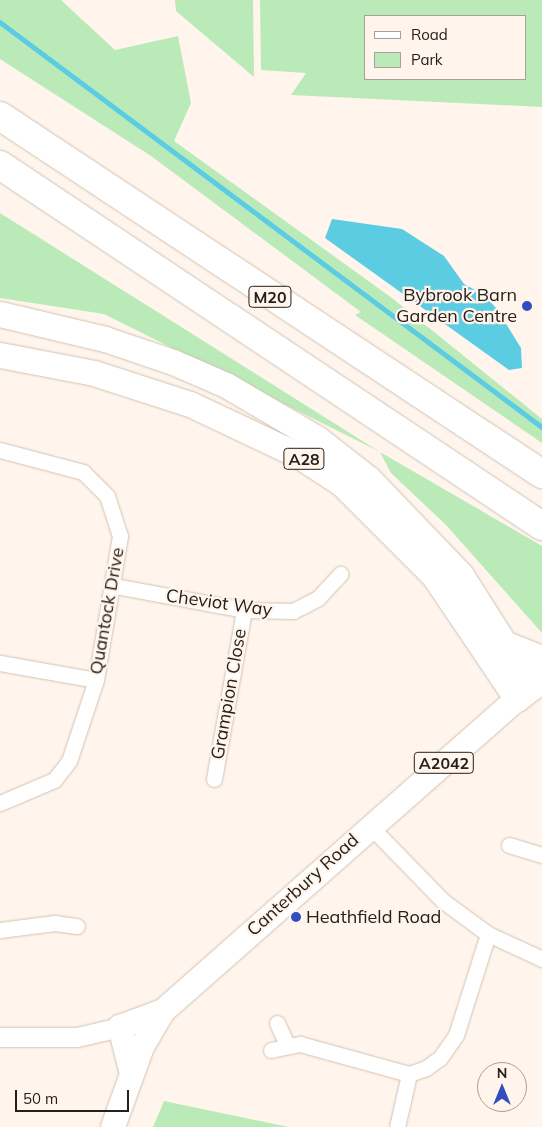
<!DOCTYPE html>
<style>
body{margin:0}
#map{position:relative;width:542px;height:1127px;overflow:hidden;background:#fff5ec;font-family:Mulish,sans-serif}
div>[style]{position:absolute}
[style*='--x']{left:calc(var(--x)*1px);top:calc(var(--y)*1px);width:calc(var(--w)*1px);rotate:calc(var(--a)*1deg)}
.green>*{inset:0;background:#bbeab9}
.water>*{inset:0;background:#5bcce1}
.stream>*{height:4.5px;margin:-2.25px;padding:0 2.25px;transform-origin:2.25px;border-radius:2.25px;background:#5bcce1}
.roads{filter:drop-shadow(0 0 1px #d2c2b3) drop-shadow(0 0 1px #d2c2b3)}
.minor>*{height:15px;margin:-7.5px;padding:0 7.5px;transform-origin:7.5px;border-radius:7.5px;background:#fff}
.tertiary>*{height:19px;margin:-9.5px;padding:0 9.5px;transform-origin:9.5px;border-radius:9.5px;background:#fff}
.primary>*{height:24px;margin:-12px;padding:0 12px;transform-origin:12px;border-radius:12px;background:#fff}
.trunk>*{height:25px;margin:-12.5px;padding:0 12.5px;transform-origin:12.5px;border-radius:12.5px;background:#fff}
.motorway>*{height:28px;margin:-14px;padding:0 14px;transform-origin:14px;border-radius:14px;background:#fff}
.dots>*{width:14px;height:14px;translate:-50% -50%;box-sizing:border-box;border:2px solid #fff5ec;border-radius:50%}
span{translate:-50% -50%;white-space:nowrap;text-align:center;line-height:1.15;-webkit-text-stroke:4.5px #fff5ec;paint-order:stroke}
.shield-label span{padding:1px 4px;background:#fff5ec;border:1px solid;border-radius:4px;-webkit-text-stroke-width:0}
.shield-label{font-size:16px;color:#26201a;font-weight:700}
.poi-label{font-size:18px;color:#26201a}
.right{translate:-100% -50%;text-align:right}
.left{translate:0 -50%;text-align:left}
.street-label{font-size:18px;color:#26201a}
.legend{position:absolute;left:364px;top:15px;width:162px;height:65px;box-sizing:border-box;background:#fff5ec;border:1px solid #a8a098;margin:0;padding:6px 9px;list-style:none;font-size:15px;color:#26201a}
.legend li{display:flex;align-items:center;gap:10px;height:25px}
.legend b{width:25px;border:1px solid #a8a098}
.north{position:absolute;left:477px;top:1062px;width:50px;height:50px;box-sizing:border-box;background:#fff5ec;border:1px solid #a8a098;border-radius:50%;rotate:0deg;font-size:14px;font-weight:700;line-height:20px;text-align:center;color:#26201a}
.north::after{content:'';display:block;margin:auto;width:18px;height:22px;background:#344dbe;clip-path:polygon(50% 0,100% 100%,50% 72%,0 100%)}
.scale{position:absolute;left:15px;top:1090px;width:114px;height:22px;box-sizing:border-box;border:2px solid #26201a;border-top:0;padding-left:6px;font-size:15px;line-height:18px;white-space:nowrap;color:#26201a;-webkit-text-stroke:4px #fff5ec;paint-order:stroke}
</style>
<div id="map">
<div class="green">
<i style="clip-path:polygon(0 0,61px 0,115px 50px,178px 36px,191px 103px,174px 141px,392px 298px,542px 419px,542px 443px,355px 315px,361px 312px,151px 156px,0 59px)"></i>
<i style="clip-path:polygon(175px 0,253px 0,254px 77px,176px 11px)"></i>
<i style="clip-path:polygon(evenodd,260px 0,542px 0,542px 107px,291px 95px,306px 73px,261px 70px,260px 0,366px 16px,526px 16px,526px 79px,366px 79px,366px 16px)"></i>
<i style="clip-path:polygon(0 213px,380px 452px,542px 546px,542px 633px,446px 525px,391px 473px,380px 452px,104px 314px,0 298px)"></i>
<i style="clip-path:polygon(164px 1101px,289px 1127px,153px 1127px)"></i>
</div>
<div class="water">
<i style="clip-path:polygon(332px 219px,402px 229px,444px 256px,464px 284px,483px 294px,497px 309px,521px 348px,522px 368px,509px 370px,325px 238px)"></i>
</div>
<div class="stream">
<i style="--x:0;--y:22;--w:677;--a:36.77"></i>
</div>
<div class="roads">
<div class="minor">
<i style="--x:0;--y:450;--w:86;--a:14.8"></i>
<i style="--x:83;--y:472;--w:34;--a:45"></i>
<i style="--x:107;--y:496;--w:42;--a:72"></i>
<i style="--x:120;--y:536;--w:146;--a:99.5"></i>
<i style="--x:96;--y:680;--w:85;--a:108.4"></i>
<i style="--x:69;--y:761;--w:24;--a:128"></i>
<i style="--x:54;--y:780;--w:59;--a:156.9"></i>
<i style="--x:115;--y:586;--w:131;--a:10.5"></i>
<i style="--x:244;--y:610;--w:49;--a:1.2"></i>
<i style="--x:293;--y:611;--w:28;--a:-27"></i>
<i style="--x:318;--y:598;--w:33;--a:-47"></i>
<i style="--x:0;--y:663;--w:97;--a:10"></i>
<i style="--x:214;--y:779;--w:172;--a:-79.9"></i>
<i style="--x:370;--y:826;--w:105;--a:45.8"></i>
<i style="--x:443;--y:901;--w:56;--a:36.3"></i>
<i style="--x:488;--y:934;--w:60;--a:24.8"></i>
<i style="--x:509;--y:845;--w:34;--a:17"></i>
<i style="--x:0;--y:930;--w:55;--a:-7.3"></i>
<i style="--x:55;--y:923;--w:22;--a:8"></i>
<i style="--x:277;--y:1023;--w:26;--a:65"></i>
<i style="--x:271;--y:1050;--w:30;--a:-12"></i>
<i style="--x:300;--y:1044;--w:113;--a:15.4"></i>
<i style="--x:409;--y:1074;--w:18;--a:-19"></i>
<i style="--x:426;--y:1068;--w:17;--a:-36"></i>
<i style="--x:440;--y:1058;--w:28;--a:-55"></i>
<i style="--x:456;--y:1035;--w:106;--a:-72.4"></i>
<i style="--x:397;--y:1127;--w:54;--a:-77.2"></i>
</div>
<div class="tertiary">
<i style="--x:0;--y:1037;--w:77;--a:0"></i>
<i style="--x:77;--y:1037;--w:44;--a:-13.1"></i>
</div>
<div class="primary">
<i style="--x:132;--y:1074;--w:49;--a:-104.3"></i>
<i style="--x:120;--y:1027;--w:46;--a:-20.4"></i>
<i style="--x:113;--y:1127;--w:85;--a:-70.1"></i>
<i style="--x:142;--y:1047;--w:42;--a:-59.7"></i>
<i style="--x:163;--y:1011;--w:472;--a:-41.4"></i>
</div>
<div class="trunk">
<i style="--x:0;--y:314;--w:108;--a:13.4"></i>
<i style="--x:105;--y:339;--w:72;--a:18.7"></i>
<i style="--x:173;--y:362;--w:58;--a:23.5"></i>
<i style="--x:226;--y:385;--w:107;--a:30.4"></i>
<i style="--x:318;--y:439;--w:63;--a:38"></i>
<i style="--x:368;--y:478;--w:134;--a:46.2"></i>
<i style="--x:461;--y:575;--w:133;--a:57.6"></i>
<i style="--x:0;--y:355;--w:96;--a:10.8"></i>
<i style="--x:94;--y:373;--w:101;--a:17.9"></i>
<i style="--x:190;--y:404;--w:119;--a:25.3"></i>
<i style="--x:298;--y:455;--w:53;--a:33.4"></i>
<i style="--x:342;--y:484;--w:130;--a:45"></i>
<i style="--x:434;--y:576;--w:148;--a:56"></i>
<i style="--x:517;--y:699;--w:32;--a:-39"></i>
<i style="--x:509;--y:645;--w:35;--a:22"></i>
</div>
<div class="motorway">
<i style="--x:0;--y:116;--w:650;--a:33.45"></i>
<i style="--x:0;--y:165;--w:651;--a:33.67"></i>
</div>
</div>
<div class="dots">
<i style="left:527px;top:306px;background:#344dbe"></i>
<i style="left:296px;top:917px;background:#344dbe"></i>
</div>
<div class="shield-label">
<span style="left:270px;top:297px">M20</span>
<span style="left:304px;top:459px">A28</span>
<span style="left:444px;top:763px">A2042</span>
</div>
<div class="poi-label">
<span class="right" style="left:517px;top:306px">Bybrook Barn<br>Garden Centre</span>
<span class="left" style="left:306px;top:917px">Heathfield Road</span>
</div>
<div class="street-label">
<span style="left:219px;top:603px;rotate:8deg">Cheviot Way</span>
<span style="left:107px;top:611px;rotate:-80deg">Quantock Drive</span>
<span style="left:229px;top:694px;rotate:-80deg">Grampion Close</span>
<span style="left:303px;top:885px;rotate:-42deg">Canterbury Road</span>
</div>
<ul class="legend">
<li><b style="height:6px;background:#fff"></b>Road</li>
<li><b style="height:14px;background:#bbeab9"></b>Park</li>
</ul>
<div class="north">N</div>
<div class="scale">50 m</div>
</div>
